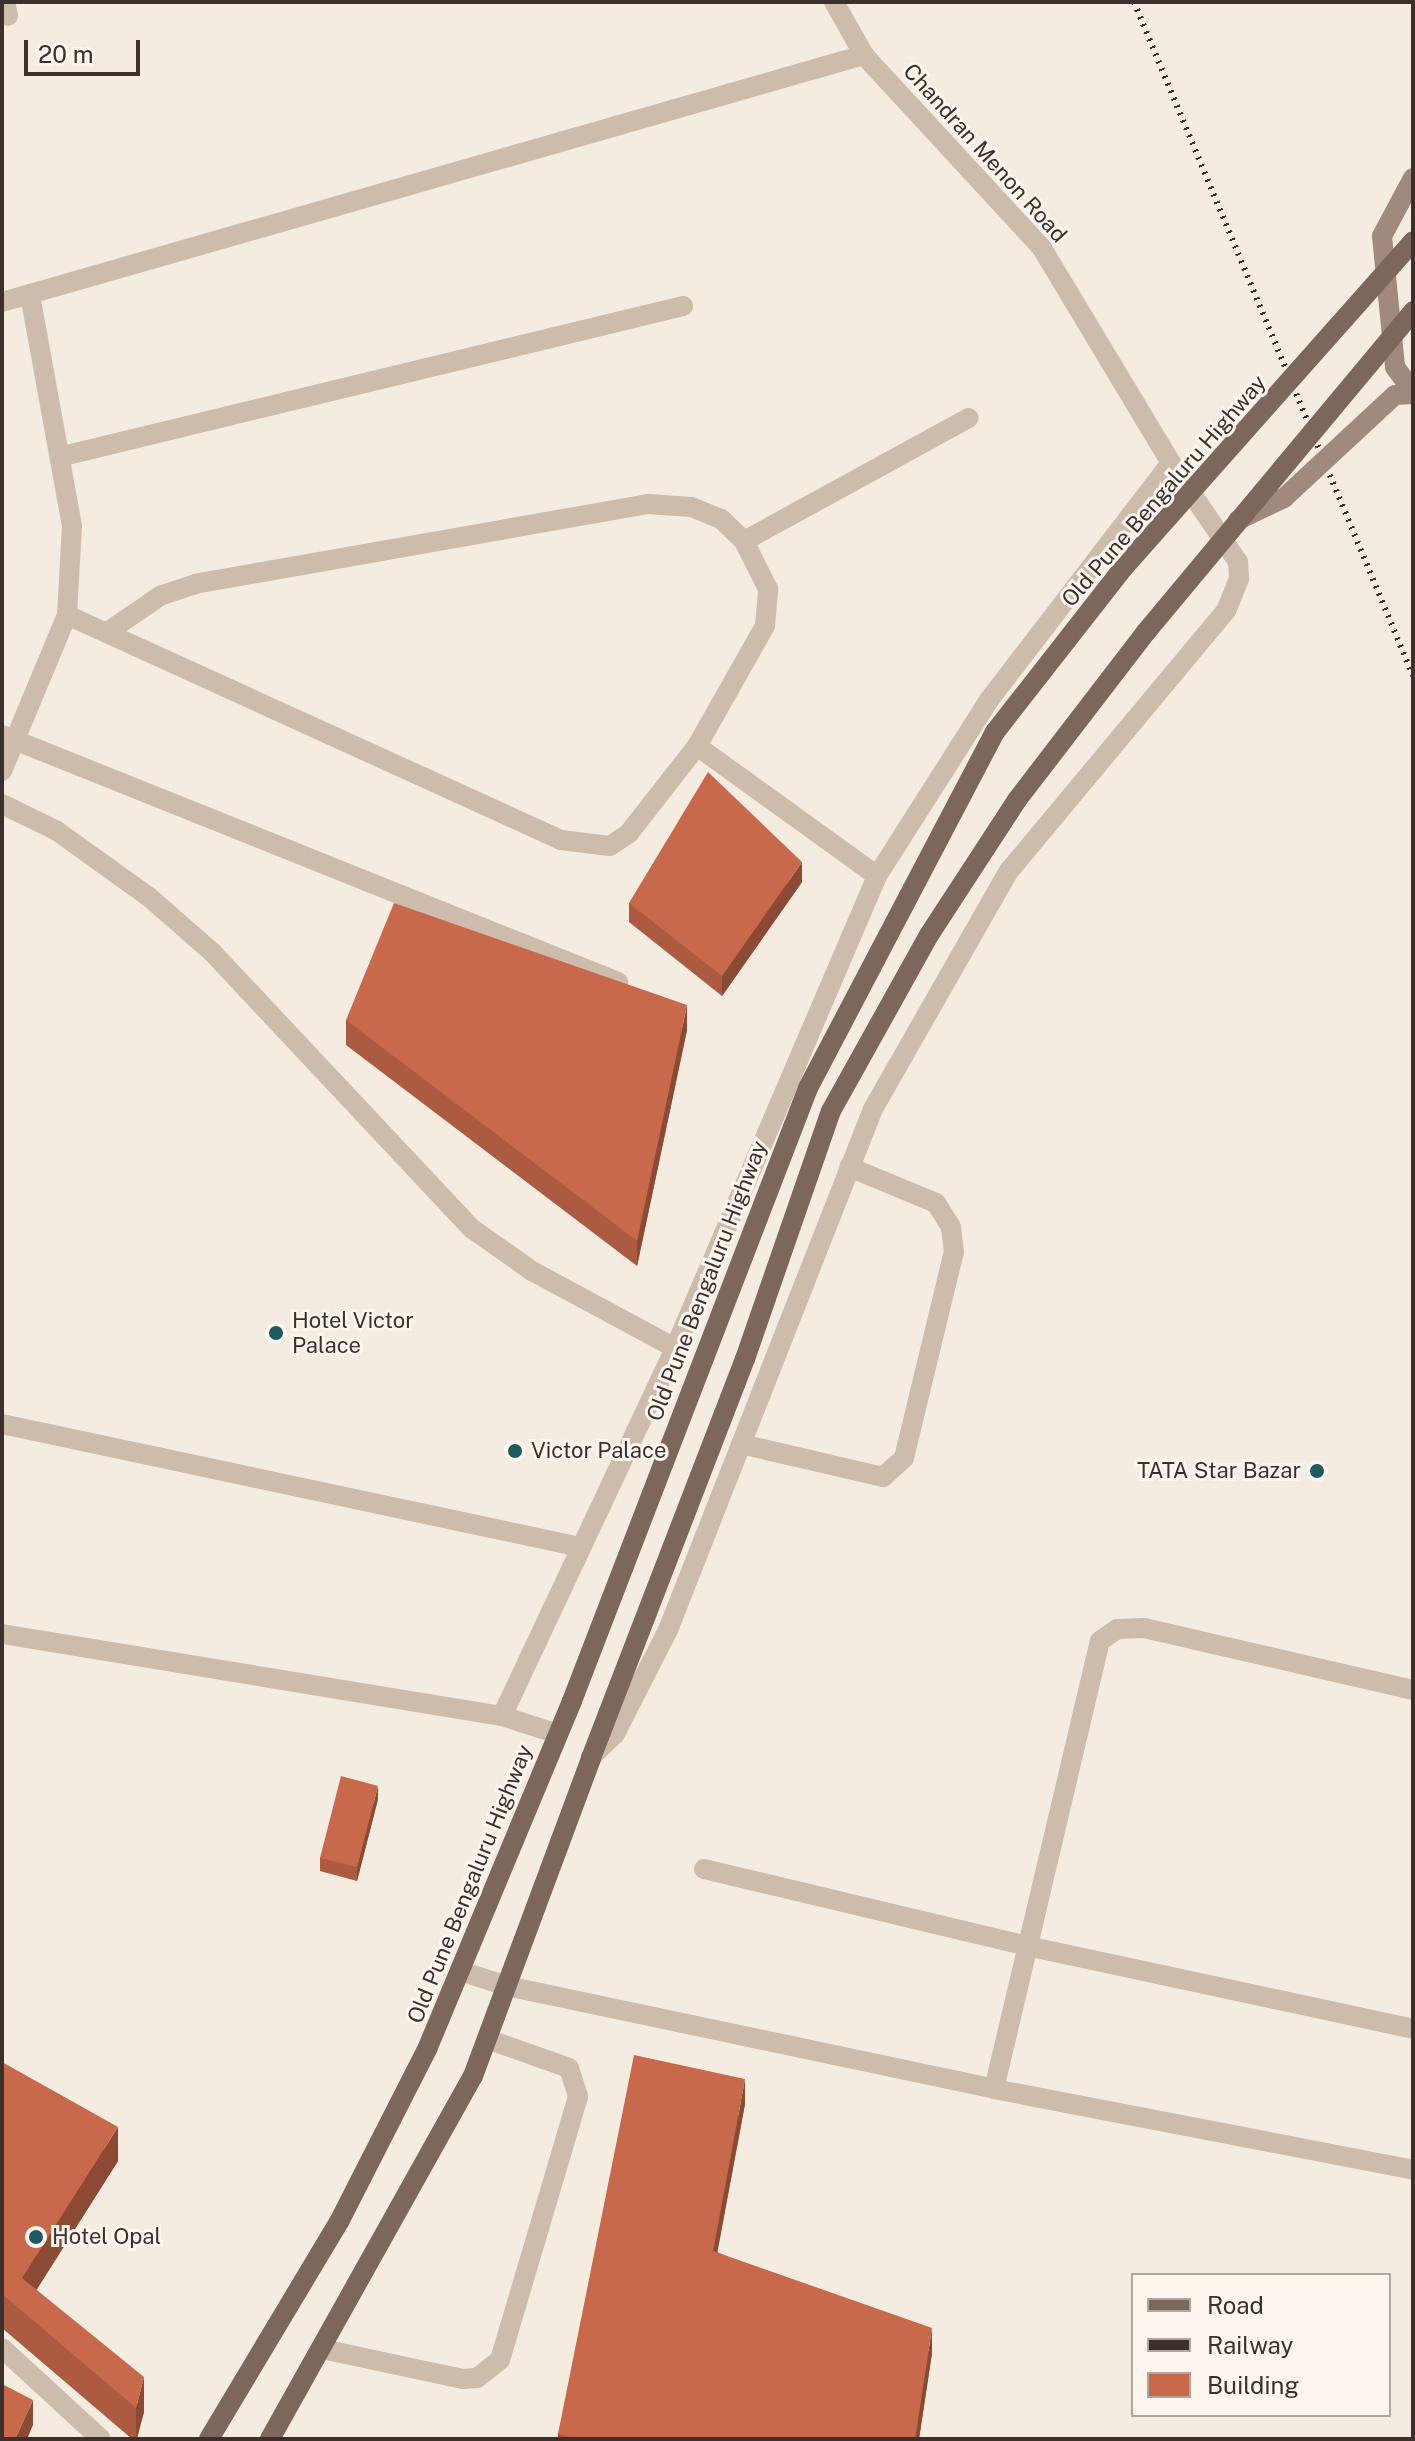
<!DOCTYPE html>
<style>
body{margin:0}
#map{position:relative;width:1415px;height:2441px;overflow:hidden;background:#f4ebe1;font-family:"Public Sans",sans-serif}
div>[style]{position:absolute}
[style*='--x']{left:calc(var(--x)*1px);top:calc(var(--y)*1px);width:calc(var(--w)*1px);rotate:calc(var(--a)*1deg)}
.service>*{height:20px;margin:-10px;padding:0 10px;transform-origin:10px;border-radius:10px;background:#cdbbac}
.minor>*{height:20px;margin:-10px;padding:0 10px;transform-origin:10px;border-radius:10px;background:#cdbbac}
.tertiary>*{height:20px;margin:-10px;padding:0 10px;transform-origin:10px;border-radius:10px;background:#cdbbac}
.secondary>*{height:20px;margin:-10px;padding:0 10px;transform-origin:10px;border-radius:10px;background:#a18a7d}
.primary>*{height:20px;margin:-10px;padding:0 10px;transform-origin:10px;border-radius:10px;background:#7d675c}
.rail>*{height:6px;margin-top:-3px;transform-origin:0;background:repeating-linear-gradient(90deg,#3b302b 0 2px,transparent 0 8px)}
.secondary-bridge>*{height:20px;margin:-10px;padding:0 10px;transform-origin:10px;border-radius:10px;background:#a18a7d}
.primary-bridge>*{height:20px;margin:-10px;padding:0 10px;transform-origin:10px;border-radius:10px;background:#7d675c}
.wall>*{inset:0;background:#ac5a40}
.shaded-wall>*{inset:0;background:#8c4a34}
.building>*{inset:0;background:#c8694b}
.dots>*{width:22px;height:22px;translate:-50% -50%;box-sizing:border-box;border:4px solid #fbf5ee;border-radius:50%}
span{translate:-50% -50%;white-space:nowrap;text-align:center;line-height:1.15;-webkit-text-stroke:6px #fbf5ee;paint-order:stroke}
.street-label{font-size:22px;color:#3b302b}
.poi-label{font-size:22px;color:#3b302b}
.left{translate:0 -50%;text-align:left}
.right{translate:-100% -50%;text-align:right}
.frame{position:absolute;inset:0;border:4px solid #3b302b;pointer-events:none}
.legend{position:absolute;left:1131px;top:2273px;width:260px;height:144px;box-sizing:border-box;background:#fbf5ee;border:2px solid #aea6a0;margin:0;padding:10px 14px;list-style:none;font-size:24px;color:#3b302b}
.legend li{display:flex;align-items:center;gap:16px;height:40px}
.legend b{width:40px;border:2px solid #aea6a0}
.scale{position:absolute;left:24px;top:40px;width:116px;height:36px;box-sizing:border-box;border:4px solid #3b302b;border-top:0;padding-left:10px;font-size:24px;line-height:28px;white-space:nowrap;color:#3b302b;-webkit-text-stroke:6px #fbf5ee;paint-order:stroke}
</style>
<div id="map">
<div class="service">
<i style="--x:741;--y:1444;--w:146;--a:13.1"></i>
<i style="--x:883;--y:1477;--w:28;--a:-42"></i>
<i style="--x:904;--y:1458;--w:212;--a:-76.4"></i>
<i style="--x:954;--y:1252;--w:25;--a:-97"></i>
<i style="--x:951;--y:1227;--w:28;--a:-122"></i>
<i style="--x:936;--y:1203;--w:94;--a:-157.5"></i>
<i style="--x:2;--y:2348;--w:134;--a:42.6"></i>
<i style="--x:322;--y:2349;--w:144;--a:12"></i>
<i style="--x:463;--y:2379;--w:14;--a:-4"></i>
<i style="--x:477;--y:2378;--w:29;--a:-38"></i>
<i style="--x:500;--y:2360;--w:275;--a:-73.5"></i>
<i style="--x:578;--y:2096;--w:29;--a:-108"></i>
<i style="--x:569;--y:2068;--w:87;--a:-160.5"></i>
</div>
<div class="minor">
<i style="--x:5;--y:2;--w:14;--a:78"></i>
<i style="--x:63;--y:456;--w:638;--a:-13.6"></i>
<i style="--x:744;--y:541;--w:256;--a:-28.7"></i>
<i style="--x:67;--y:615;--w:543;--a:24.49"></i>
<i style="--x:561;--y:840;--w:49;--a:7"></i>
<i style="--x:610;--y:846;--w:23;--a:-34"></i>
<i style="--x:629;--y:833;--w:110;--a:-52"></i>
<i style="--x:697;--y:746;--w:138;--a:-60.5"></i>
<i style="--x:765;--y:626;--w:37;--a:-85"></i>
<i style="--x:768;--y:589;--w:54;--a:-116.6"></i>
<i style="--x:744;--y:541;--w:32;--a:-136"></i>
<i style="--x:721;--y:519;--w:32;--a:-158"></i>
<i style="--x:691;--y:507;--w:43;--a:-176"></i>
<i style="--x:648;--y:504;--w:459;--a:170"></i>
<i style="--x:196;--y:584;--w:38;--a:162"></i>
<i style="--x:160;--y:596;--w:65;--a:145.6"></i>
<i style="--x:2;--y:735;--w:664;--a:21.85"></i>
<i style="--x:697;--y:746;--w:222;--a:35.8"></i>
<i style="--x:2;--y:771;--w:169;--a:-67.4"></i>
<i style="--x:67;--y:615;--w:89;--a:-86.8"></i>
<i style="--x:72;--y:526;--w:236;--a:-100.3"></i>
<i style="--x:2;--y:804;--w:61;--a:26.1"></i>
<i style="--x:57;--y:831;--w:113;--a:35.7"></i>
<i style="--x:149;--y:897;--w:84;--a:41.1"></i>
<i style="--x:212;--y:952;--w:378;--a:46.8"></i>
<i style="--x:471;--y:1228;--w:75;--a:35.2"></i>
<i style="--x:532;--y:1271;--w:162;--a:28.3"></i>
<i style="--x:2;--y:1424;--w:591;--a:12.01"></i>
<i style="--x:2;--y:1634;--w:507;--a:9.31"></i>
<i style="--x:704;--y:1869;--w:332;--a:13.4"></i>
<i style="--x:1027;--y:1946;--w:395;--a:12.1"></i>
<i style="--x:460;--y:1971;--w:49;--a:17.7"></i>
<i style="--x:507;--y:1986;--w:498;--a:11.9"></i>
<i style="--x:994;--y:2089;--w:427;--a:10.9"></i>
<i style="--x:994;--y:2089;--w:460;--a:-76.7"></i>
<i style="--x:1100;--y:1641;--w:21;--a:-35"></i>
<i style="--x:1117;--y:1629;--w:27;--a:-2"></i>
<i style="--x:1144;--y:1628;--w:276;--a:13"></i>
</div>
<div class="tertiary">
<i style="--x:2;--y:302;--w:897;--a:-15.99"></i>
<i style="--x:558;--y:1734;--w:59;--a:-162.2"></i>
<i style="--x:502;--y:1716;--w:407;--a:-64.8"></i>
<i style="--x:675;--y:1348;--w:513;--a:-66.83"></i>
<i style="--x:877;--y:876;--w:209;--a:-57.5"></i>
<i style="--x:989;--y:700;--w:299;--a:-52.5"></i>
<i style="--x:591;--y:1757;--w:33;--a:-44"></i>
<i style="--x:615;--y:1734;--w:117;--a:-63"></i>
<i style="--x:668;--y:1630;--w:560;--a:-68.52"></i>
<i style="--x:873;--y:1109;--w:274;--a:-60.3"></i>
<i style="--x:1009;--y:871;--w:339;--a:-50.2"></i>
<i style="--x:1226;--y:611;--w:35;--a:-68"></i>
<i style="--x:1239;--y:579;--w:17;--a:-93"></i>
<i style="--x:1238;--y:562;--w:120;--a:-124.1"></i>
<i style="--x:1171;--y:463;--w:252;--a:-121"></i>
<i style="--x:1041;--y:247;--w:261;--a:-132.7"></i>
<i style="--x:864;--y:55;--w:61;--a:-119.5"></i>
</div>
<div class="secondary">
<i style="--x:1413;--y:178;--w:66;--a:118.1"></i>
<i style="--x:1382;--y:236;--w:132;--a:84.3"></i>
<i style="--x:1395;--y:367;--w:31;--a:54"></i>
</div>
<div class="primary">
<i style="--x:209;--y:2439;--w:253;--a:-59.1"></i>
<i style="--x:339;--y:2222;--w:196;--a:-63"></i>
<i style="--x:428;--y:2047;--w:375;--a:-67.4"></i>
<i style="--x:270;--y:2439;--w:416;--a:-60.8"></i>
<i style="--x:473;--y:2076;--w:339;--a:-69.6"></i>
</div>
<div class="rail">
<i style="--x:1134;--y:2;--w:729;--a:67.51"></i>
</div>
<div class="secondary-bridge">
<i style="--x:1238;--y:520;--w:51;--a:-25.6"></i>
<i style="--x:1284;--y:498;--w:151;--a:-42.9"></i>
<i style="--x:1395;--y:395;--w:18;--a:-3"></i>
</div>
<div class="primary-bridge">
<i style="--x:572;--y:1701;--w:657;--a:-68.94"></i>
<i style="--x:808;--y:1088;--w:402;--a:-62.3"></i>
<i style="--x:995;--y:732;--w:209;--a:-52"></i>
<i style="--x:1124;--y:567;--w:436;--a:-48.4"></i>
<i style="--x:591;--y:1758;--w:428;--a:-68.9"></i>
<i style="--x:745;--y:1359;--w:262;--a:-70.9"></i>
<i style="--x:831;--y:1111;--w:201;--a:-60.9"></i>
<i style="--x:929;--y:935;--w:161;--a:-56.9"></i>
<i style="--x:1017;--y:800;--w:212;--a:-52.5"></i>
<i style="--x:1146;--y:632;--w:418;--a:-50.2"></i>
</div>
<div class="wall">
<i style="clip-path:polygon(802px 882px,722px 996px,629px 922px,629px 903px)"></i>
<i style="clip-path:polygon(346px 1020px,687px 1030px,637px 1266px,346px 1045px)"></i>
<i style="clip-path:polygon(378px 1799px,357px 1881px,320px 1871px,320px 1858px)"></i>
<i style="clip-path:polygon(2px 2062px,118px 2161px,36px 2290px,144px 2412px,137px 2439px,132px 2439px,2px 2328px)"></i>
<i style="clip-path:polygon(745px 2104px,717px 2252px,932px 2353px,919px 2439px,558px 2439px,558px 2434px)"></i>
</div>
<div class="shaded-wall">
<i style="clip-path:polygon(802px 862px,802px 882px,722px 996px,722px 976px)"></i>
<i style="clip-path:polygon(687px 1005px,687px 1030px,637px 1266px,637px 1241px)"></i>
<i style="clip-path:polygon(378px 1786px,378px 1799px,357px 1881px,357px 1867px)"></i>
<i style="clip-path:polygon(745px 2079px,745px 2104px,713px 2276px,713px 2251px)"></i>
<i style="clip-path:polygon(118px 2127px,118px 2161px,22px 2313px,22px 2278px)"></i>
<i style="clip-path:polygon(932px 2328px,932px 2353px,919px 2439px,915px 2439px)"></i>
<i style="clip-path:polygon(144px 2377px,144px 2412px,136px 2439px,136px 2408px)"></i>
<i style="clip-path:polygon(33px 2400px,33px 2425px,27px 2439px,15px 2439px)"></i>
</div>
<div class="building">
<i style="clip-path:polygon(708px 772px,802px 862px,722px 976px,629px 903px)"></i>
<i style="clip-path:polygon(394px 903px,687px 1005px,637px 1241px,346px 1020px)"></i>
<i style="clip-path:polygon(341px 1776px,378px 1786px,357px 1867px,320px 1858px)"></i>
<i style="clip-path:polygon(634px 2055px,745px 2079px,713px 2251px,932px 2328px,915px 2439px,579px 2439px,558px 2434px)"></i>
<i style="clip-path:polygon(2px 2062px,118px 2127px,22px 2278px,144px 2377px,136px 2408px,2px 2294px)"></i>
<i style="clip-path:polygon(2px 2384px,33px 2400px,15px 2439px,2px 2439px)"></i>
</div>
<div class="dots">
<i style="left:276px;top:1333px;background:#1f5a5e"></i>
<i style="left:515px;top:1451px;background:#1f5a5e"></i>
<i style="left:1317px;top:1471px;background:#1f5a5e"></i>
<i style="left:36px;top:2237px;background:#1f5a5e"></i>
</div>
<div class="street-label">
<span style="left:985px;top:153px;rotate:48deg">Chandran Menon Road</span>
<span style="left:1164px;top:491px;rotate:-49deg">Old Pune Bengaluru Highway</span>
<span style="left:707px;top:1281px;rotate:-69deg">Old Pune Bengaluru Highway</span>
<span style="left:470px;top:1884px;rotate:-68deg">Old Pune Bengaluru Highway</span>
</div>
<div class="poi-label">
<span class="left" style="left:292px;top:1333px">Hotel Victor<br>Palace</span>
<span class="left" style="left:531px;top:1451px">Victor Palace</span>
<span class="right" style="left:1301px;top:1471px">TATA Star Bazar</span>
<span class="left" style="left:52px;top:2237px">Hotel Opal</span>
</div>
<div class="frame"></div>
<ul class="legend">
<li><b style="height:10px;background:#7d675c"></b>Road</li>
<li><b style="height:10px;background:#3b302b"></b>Railway</li>
<li><b style="height:22px;background:#c8694b"></b>Building</li>
</ul>
<div class="scale">20 m</div>
</div>
